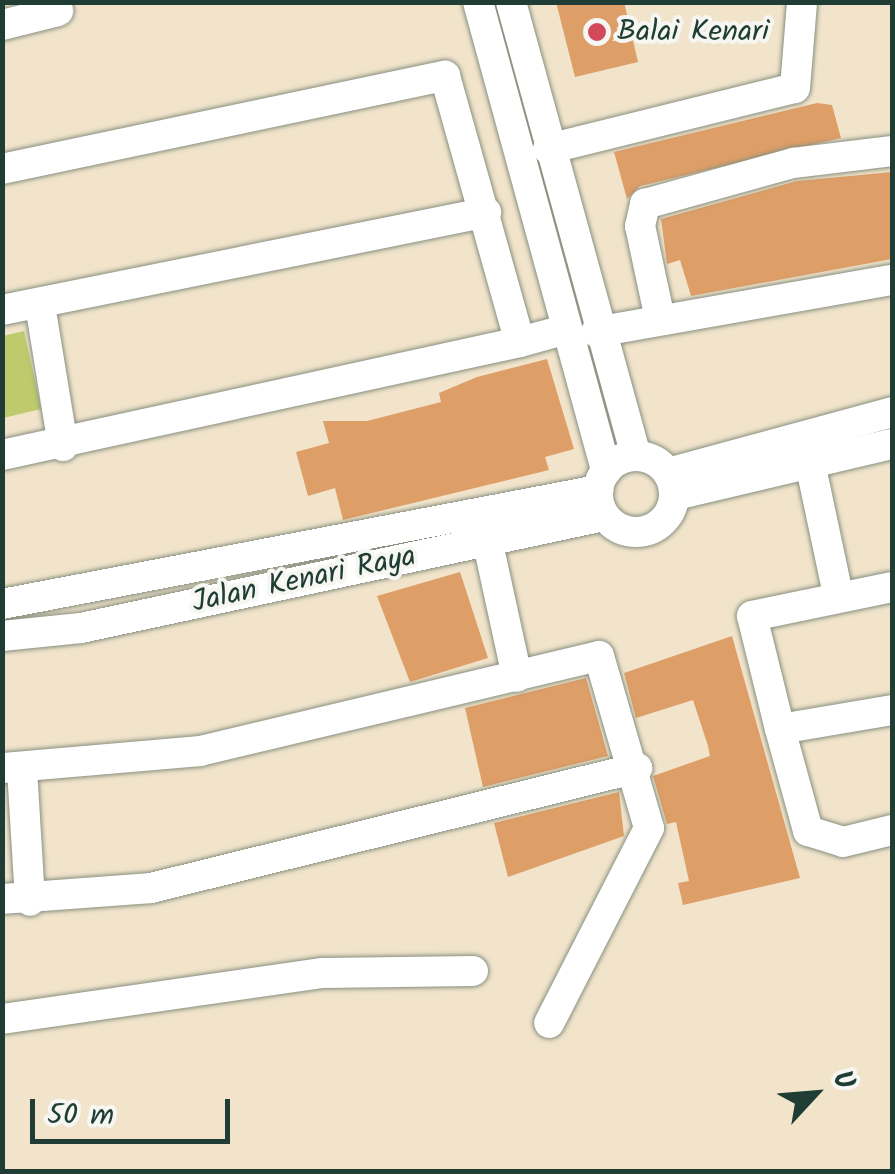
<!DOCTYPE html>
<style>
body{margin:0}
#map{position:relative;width:895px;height:1174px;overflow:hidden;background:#f1e4cb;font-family:Kalam,sans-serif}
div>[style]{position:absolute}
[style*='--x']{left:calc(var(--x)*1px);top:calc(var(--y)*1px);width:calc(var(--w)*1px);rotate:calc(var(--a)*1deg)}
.green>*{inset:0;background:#beca6c}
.building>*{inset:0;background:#de9e67}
.roads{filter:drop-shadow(0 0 2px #889080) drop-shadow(0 0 2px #889080)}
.minor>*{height:30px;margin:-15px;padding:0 15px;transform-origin:15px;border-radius:15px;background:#fff}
.minor>.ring{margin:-15px;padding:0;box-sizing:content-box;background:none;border:30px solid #fff;border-radius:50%}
.dots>*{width:28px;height:28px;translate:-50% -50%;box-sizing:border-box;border:5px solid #f6f6f2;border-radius:50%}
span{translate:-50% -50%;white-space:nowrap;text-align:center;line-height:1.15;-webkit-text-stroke:8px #f6f6f2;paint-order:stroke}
.poi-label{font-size:30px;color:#1f3d34}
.left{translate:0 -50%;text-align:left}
.street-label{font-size:30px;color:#1f3d34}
.frame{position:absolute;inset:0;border:5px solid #1f3d34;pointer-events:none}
.north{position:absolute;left:765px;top:1044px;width:100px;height:100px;-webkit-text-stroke:8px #f6f6f2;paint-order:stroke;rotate:64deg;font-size:28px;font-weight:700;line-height:40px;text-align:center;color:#1f3d34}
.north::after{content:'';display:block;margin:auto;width:35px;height:45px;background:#1f3d34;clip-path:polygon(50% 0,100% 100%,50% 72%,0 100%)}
.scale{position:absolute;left:30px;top:1099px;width:200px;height:45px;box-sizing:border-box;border:5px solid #1f3d34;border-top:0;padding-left:12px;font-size:30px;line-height:35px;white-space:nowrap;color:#1f3d34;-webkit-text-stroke:8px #f6f6f2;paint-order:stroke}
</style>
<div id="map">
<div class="green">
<i style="clip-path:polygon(24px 331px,41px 409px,3px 418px,3px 336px)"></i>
</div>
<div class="building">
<i style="clip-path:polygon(556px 2px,624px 2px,638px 62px,575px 77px)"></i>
<i style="clip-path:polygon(817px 103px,832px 105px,841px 138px,640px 186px,627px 199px,614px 152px)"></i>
<i style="clip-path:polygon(892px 172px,892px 259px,691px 296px,680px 260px,667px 264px,661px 219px,797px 181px)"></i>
<i style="clip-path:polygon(547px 359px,574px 449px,545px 457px,549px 470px,343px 520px,335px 488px,308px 496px,296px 452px,329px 443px,323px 421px,367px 421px,441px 402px,439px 393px,477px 377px)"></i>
<i style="clip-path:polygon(460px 572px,488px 658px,410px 682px,377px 596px)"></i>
<i style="clip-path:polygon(732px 636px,800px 878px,683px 905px,678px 883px,689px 881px,676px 822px,667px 824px,653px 776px,710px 756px,708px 746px,693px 700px,636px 718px,624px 673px)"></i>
<i style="clip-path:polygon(586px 678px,608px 756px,483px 787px,465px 708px)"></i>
<i style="clip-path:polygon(619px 792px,624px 836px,508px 877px,494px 823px)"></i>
</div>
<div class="roads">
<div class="minor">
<i style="--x:478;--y:2;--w:486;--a:74.7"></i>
<i style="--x:511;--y:2;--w:470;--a:74.6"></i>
<i style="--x:2;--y:25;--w:58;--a:-14"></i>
<i style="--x:548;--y:149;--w:254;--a:-13.9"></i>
<i style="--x:795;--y:88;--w:86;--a:-85.3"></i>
<i style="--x:2;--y:169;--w:453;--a:-11.9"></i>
<i style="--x:445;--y:76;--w:276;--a:74.3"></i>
<i style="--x:520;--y:342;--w:46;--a:-15.3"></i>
<i style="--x:40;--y:305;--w:143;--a:80.7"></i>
<i style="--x:2;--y:310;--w:494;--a:-11.4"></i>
<i style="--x:660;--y:319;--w:95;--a:-102.1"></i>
<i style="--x:640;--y:226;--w:23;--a:-77"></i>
<i style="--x:645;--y:204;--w:154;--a:-15.5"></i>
<i style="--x:793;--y:163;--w:100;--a:-6.9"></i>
<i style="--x:596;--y:332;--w:301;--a:-10"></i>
<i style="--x:2;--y:455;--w:530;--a:-12.31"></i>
<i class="ring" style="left:598px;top:456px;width:46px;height:46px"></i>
<i style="--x:809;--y:458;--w:140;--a:78"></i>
<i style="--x:668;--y:473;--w:232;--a:-15.2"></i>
<i style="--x:676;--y:495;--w:222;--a:-13.3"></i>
<i style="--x:487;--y:539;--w:141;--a:77.7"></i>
<i style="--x:892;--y:587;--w:143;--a:168.3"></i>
<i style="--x:752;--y:616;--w:116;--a:76.1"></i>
<i style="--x:780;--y:729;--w:114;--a:-9.6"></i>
<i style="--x:2;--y:604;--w:607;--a:-10.83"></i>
<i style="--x:2;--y:636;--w:79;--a:-5.8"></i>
<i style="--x:81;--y:628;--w:535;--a:-12.09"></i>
<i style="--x:780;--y:729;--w:106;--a:74.6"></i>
<i style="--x:808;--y:831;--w:37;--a:17"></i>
<i style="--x:843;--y:842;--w:50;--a:-13.8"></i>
<i style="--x:2;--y:768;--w:199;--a:-4.9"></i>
<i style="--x:200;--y:751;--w:410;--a:-13.4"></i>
<i style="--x:599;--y:656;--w:179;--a:73.8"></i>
<i style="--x:649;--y:828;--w:219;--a:117.1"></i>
<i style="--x:22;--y:769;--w:132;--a:86.5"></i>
<i style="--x:2;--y:899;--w:149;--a:-4.2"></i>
<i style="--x:151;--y:888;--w:501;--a:-13.87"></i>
<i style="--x:2;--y:1019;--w:324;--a:-8.2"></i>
<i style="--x:323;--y:973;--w:150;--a:-0.8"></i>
</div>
</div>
<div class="dots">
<i style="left:597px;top:32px;background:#d1495b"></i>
</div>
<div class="poi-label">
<span class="left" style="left:617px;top:32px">Balai Kenari</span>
</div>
<div class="street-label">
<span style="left:304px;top:580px;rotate:-12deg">Jalan Kenari Raya</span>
</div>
<div class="frame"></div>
<div class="north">U</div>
<div class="scale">50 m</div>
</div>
